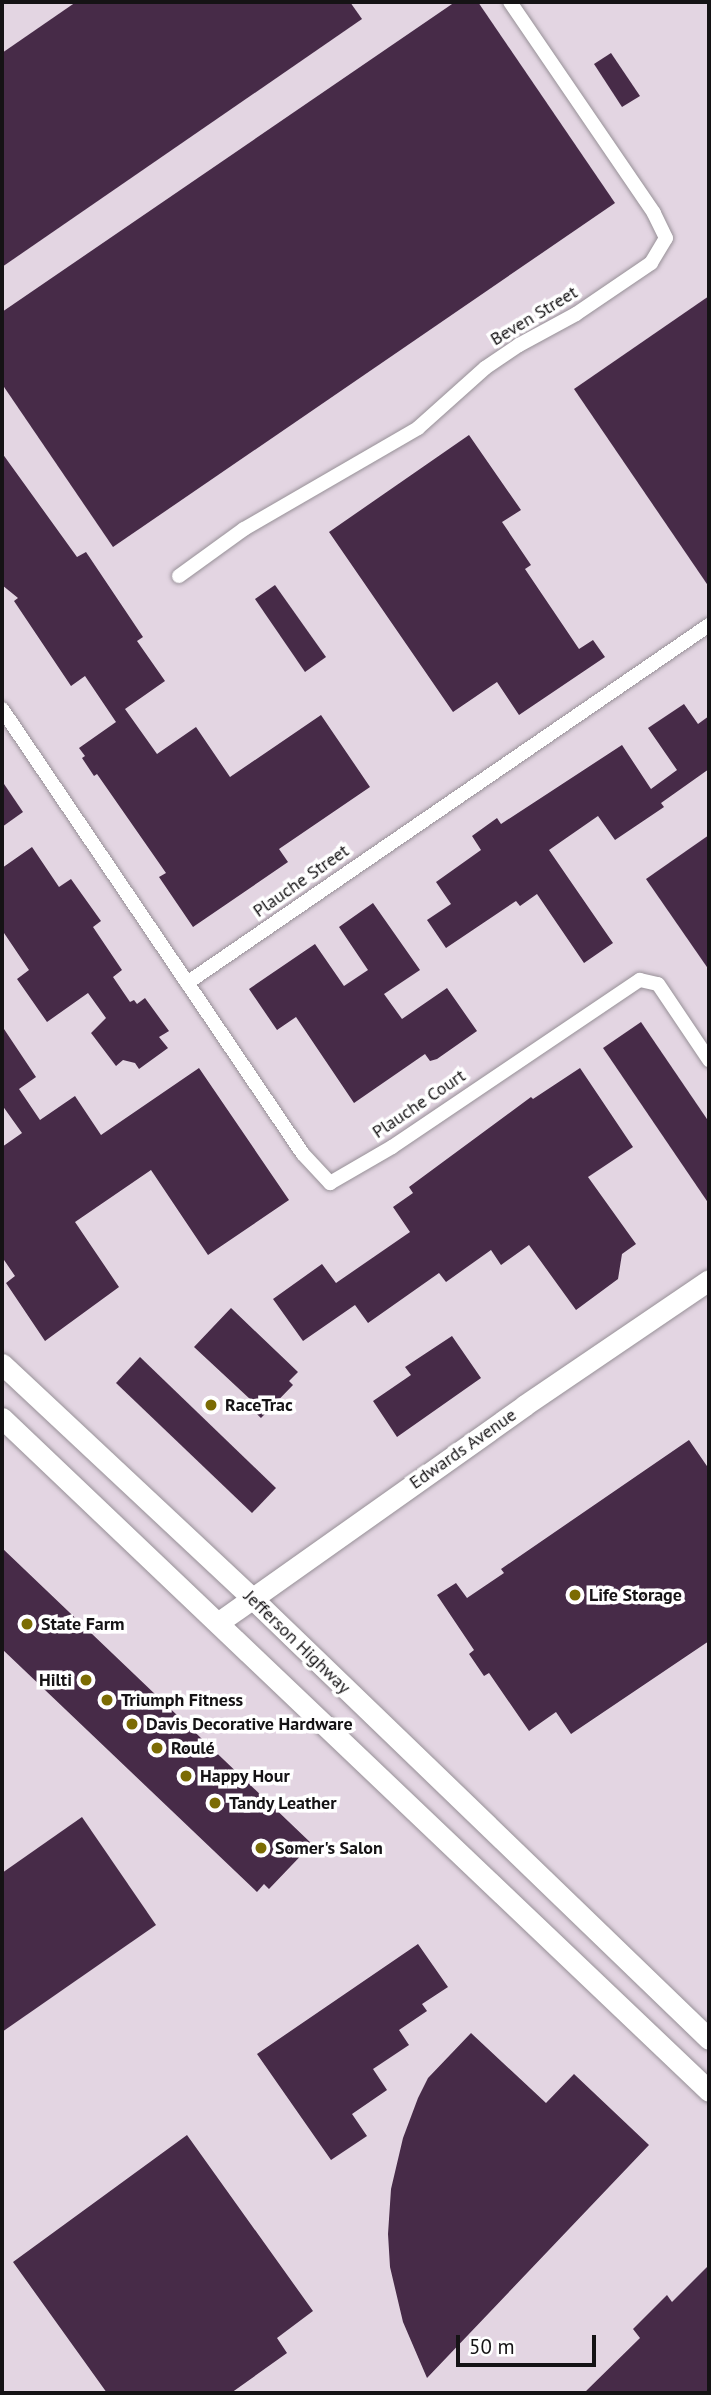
<!DOCTYPE html>
<meta charset="utf-8">
<style>
body{margin:0}
#map{position:relative;width:711px;height:2395px;overflow:hidden;background:#ede5ed;font-family:"PT Sans",sans-serif}
div>[style]{position:absolute}
[style*='--x']{left:calc(var(--x)*1px);top:calc(var(--y)*1px);width:calc(var(--w)*1px);rotate:calc(var(--a)*1deg)}
.built>*{inset:0;background:#e3d5e2}
.building>*{inset:0;background:#472b48}
.roads{filter:drop-shadow(0 0 2px #979097) drop-shadow(0 0 2px #979097)}
.street>*{height:14px;margin:-7px;padding:0 7px;transform-origin:7px;border-radius:7px;background:#fff}
.secondary>*{height:21px;margin:-10.5px;padding:0 10.5px;transform-origin:10.5px;border-radius:10.5px;background:#fff}
.dots>*{width:19px;height:19px;translate:-50% -50%;box-sizing:border-box;border:4px solid #fff;border-radius:50%}
span{translate:-50% -50%;white-space:nowrap;text-align:center;line-height:1.15;-webkit-text-stroke:7px #fff;paint-order:stroke}
.street-label{font-size:18px;color:#151315}
.poi-label{font-size:18px;color:#151315;font-weight:700}
.left{translate:0 -50%;text-align:left}
.right{translate:-100% -50%;text-align:right}
.frame{position:absolute;inset:0;border:4px solid #151315;pointer-events:none}
.scale{position:absolute;left:456px;top:2335px;width:140px;height:32px;box-sizing:border-box;border:4px solid #151315;border-top:0;padding-left:9px;font-size:21px;line-height:24px;white-space:nowrap;color:#151315;-webkit-text-stroke:5px #fff;paint-order:stroke}
</style>
<div id="map">
<div class="built">
<i style="clip-path:polygon(2px 2px,709px 2px,709px 2393px,2px 2393px)"></i>
</div>
<div class="building">
<i style="clip-path:polygon(76px 2px,350px 2px,362px 19px,2px 267px,2px 53px)"></i>
<i style="clip-path:polygon(455px 2px,478px 2px,615px 203px,113px 547px,2px 384px,2px 312px)"></i>
<i style="clip-path:polygon(611px 53px,640px 96px,622px 107px,594px 64px)"></i>
<i style="clip-path:polygon(709px 296px,709px 587px,574px 389px)"></i>
<i style="clip-path:polygon(469px 435px,521px 510px,502px 522px,531px 565px,525px 569px,579px 649px,593px 640px,605px 657px,519px 715px,497px 682px,453px 712px,329px 532px)"></i>
<i style="clip-path:polygon(2px 453px,77px 557px,86px 552px,143px 637px,137px 641px,165px 681px,125px 709px,157px 754px,196px 727px,230px 777px,321px 715px,370px 787px,279px 849px,288px 862px,193px 927px,159px 877px,166px 873px,97px 774px,94px 776px,82px 758px,85px 756px,79px 748px,116px 722px,85px 676px,71px 686px,14px 601px,18px 598px,2px 585px)"></i>
<i style="clip-path:polygon(275px 585px,326px 657px,305px 672px,255px 599px)"></i>
<i style="clip-path:polygon(684px 704px,698px 724px,709px 716px,709px 769px,661px 803px,664px 807px,615px 840px,598px 816px,549px 850px,613px 943px,584px 963px,537px 894px,520px 906px,516px 901px,446px 948px,427px 920px,451px 904px,436px 882px,481px 850px,472px 836px,497px 818px,501px 824px,622px 745px,651px 789px,677px 770px,648px 728px)"></i>
<i style="clip-path:polygon(2px 781px,23px 812px,2px 827px)"></i>
<i style="clip-path:polygon(709px 835px,709px 970px,646px 879px)"></i>
<i style="clip-path:polygon(32px 847px,59px 887px,71px 879px,101px 921px,93px 927px,122px 970px,113px 977px,130px 1002px,134px 1000px,137px 1004px,145px 998px,169px 1031px,159px 1037px,168px 1048px,139px 1069px,135px 1063px,123px 1060px,116px 1066px,91px 1033px,106px 1018px,88px 993px,47px 1022px,17px 979px,29px 970px,2px 930px,2px 868px)"></i>
<i style="clip-path:polygon(373px 903px,420px 970px,384px 994px,402px 1019px,447px 988px,477px 1031px,437px 1059px,430px 1061px,425px 1054px,354px 1103px,296px 1017px,277px 1030px,249px 989px,315px 944px,344px 986px,368px 970px,339px 927px)"></i>
<i style="clip-path:polygon(641px 1022px,709px 1122px,709px 1204px,603px 1048px)"></i>
<i style="clip-path:polygon(2px 1026px,36px 1077px,19px 1089px,40px 1120px,75px 1096px,101px 1135px,199px 1068px,289px 1200px,208px 1255px,151px 1170px,75px 1222px,119px 1287px,45px 1341px,6px 1283px,15px 1276px,2px 1257px,2px 1147px,22px 1133px,2px 1105px)"></i>
<i style="clip-path:polygon(580px 1068px,633px 1147px,588px 1177px,636px 1244px,622px 1254px,618px 1279px,576px 1310px,529px 1245px,501px 1265px,491px 1250px,446px 1282px,439px 1273px,368px 1323px,355px 1305px,303px 1341px,273px 1299px,322px 1264px,336px 1283px,410px 1232px,393px 1207px,413px 1193px,409px 1187px,531px 1097px,533px 1099px)"></i>
<i style="clip-path:polygon(231px 1308px,298px 1372px,289px 1381px,293px 1385px,261px 1418px,247px 1405px,251px 1400px,194px 1347px)"></i>
<i style="clip-path:polygon(452px 1336px,481px 1378px,397px 1437px,373px 1401px,411px 1375px,405px 1367px)"></i>
<i style="clip-path:polygon(140px 1357px,276px 1488px,252px 1513px,116px 1383px)"></i>
<i style="clip-path:polygon(689px 1440px,709px 1469px,709px 1641px,571px 1734px,556px 1712px,529px 1731px,489px 1673px,484px 1676px,469px 1654px,474px 1650px,437px 1595px,456px 1583px,467px 1598px,504px 1573px,501px 1569px)"></i>
<i style="clip-path:polygon(2px 1548px,312px 1844px,269px 1889px,264px 1884px,257px 1892px,2px 1649px)"></i>
<i style="clip-path:polygon(82px 1817px,156px 1925px,2px 2032px,2px 1873px)"></i>
<i style="clip-path:polygon(418px 1944px,448px 1987px,422px 2004px,427px 2011px,399px 2030px,409px 2045px,373px 2069px,387px 2090px,352px 2114px,367px 2136px,331px 2160px,257px 2054px)"></i>
<i style="clip-path:polygon(471px 2033px,546px 2103px,574px 2074px,649px 2145px,427px 2378px,403px 2322px,390px 2267px,388px 2234px,391px 2189px,403px 2138px,418px 2098px,428px 2078px)"></i>
<i style="clip-path:polygon(187px 2135px,313px 2311px,277px 2338px,287px 2353px,231px 2393px,107px 2393px,13px 2262px)"></i>
<i style="clip-path:polygon(709px 2265px,709px 2393px,584px 2393px,640px 2338px,633px 2329px,667px 2295px,672px 2302px)"></i>
</div>
<div class="roads">
<div class="street">
<i style="--x:179;--y:576;--w:80;--a:-35.9"></i>
<i style="--x:244;--y:529;--w:201;--a:-30.1"></i>
<i style="--x:418;--y:428;--w:90;--a:-41.8"></i>
<i style="--x:485;--y:368;--w:41;--a:-34.1"></i>
<i style="--x:519;--y:345;--w:65;--a:-28.5"></i>
<i style="--x:576;--y:314;--w:91;--a:-34.2"></i>
<i style="--x:651;--y:263;--w:29;--a:-59"></i>
<i style="--x:666;--y:238;--w:28;--a:-116"></i>
<i style="--x:654;--y:213;--w:255;--a:-124.3"></i>
<i style="--x:2;--y:709;--w:537;--a:55.93"></i>
<i style="--x:303;--y:1154;--w:40;--a:47"></i>
<i style="--x:330;--y:1183;--w:72;--a:-30.1"></i>
<i style="--x:392;--y:1147;--w:299;--a:-34"></i>
<i style="--x:640;--y:980;--w:18;--a:13"></i>
<i style="--x:658;--y:984;--w:92;--a:56.1"></i>
<i style="--x:187;--y:983;--w:633;--a:-34.44"></i>
</div>
<div class="secondary">
<i style="--x:2;--y:1364;--w:342;--a:43.1"></i>
<i style="--x:252;--y:1598;--w:635;--a:43.98"></i>
<i style="--x:2;--y:1418;--w:976;--a:43.59"></i>
<i style="--x:219;--y:1622;--w:375;--a:-35.3"></i>
<i style="--x:525;--y:1405;--w:222;--a:-34.2"></i>
</div>
</div>
<div class="dots">
<i style="left:211px;top:1405px;background:#7b6b03"></i>
<i style="left:575px;top:1595px;background:#7b6b03"></i>
<i style="left:27px;top:1624px;background:#7b6b03"></i>
<i style="left:86px;top:1680px;background:#7b6b03"></i>
<i style="left:107px;top:1700px;background:#7b6b03"></i>
<i style="left:132px;top:1724px;background:#7b6b03"></i>
<i style="left:157px;top:1748px;background:#7b6b03"></i>
<i style="left:186px;top:1776px;background:#7b6b03"></i>
<i style="left:215px;top:1803px;background:#7b6b03"></i>
<i style="left:261px;top:1848px;background:#7b6b03"></i>
</div>
<div class="street-label">
<span style="left:534px;top:316px;rotate:-31deg">Beven Street</span>
<span style="left:301px;top:881px;rotate:-35deg">Plauche Street</span>
<span style="left:419px;top:1104px;rotate:-34deg">Plauche Court</span>
<span style="left:463px;top:1449px;rotate:-35deg">Edwards Avenue</span>
<span style="left:297px;top:1642px;rotate:44deg">Jefferson Highway</span>
</div>
<div class="poi-label">
<span class="left" style="left:225px;top:1405px">RaceTrac</span>
<span class="left" style="left:589px;top:1595px">Life Storage</span>
<span class="left" style="left:41px;top:1624px">State Farm</span>
<span class="right" style="left:72px;top:1680px">Hilti</span>
<span class="left" style="left:121px;top:1700px">Triumph Fitness</span>
<span class="left" style="left:146px;top:1724px">Davis Decorative Hardware</span>
<span class="left" style="left:171px;top:1748px">Roulé</span>
<span class="left" style="left:200px;top:1776px">Happy Hour</span>
<span class="left" style="left:229px;top:1803px">Tandy Leather</span>
<span class="left" style="left:275px;top:1848px">Somer's Salon</span>
</div>
<div class="frame"></div>
<div class="scale">50 m</div>
</div>
